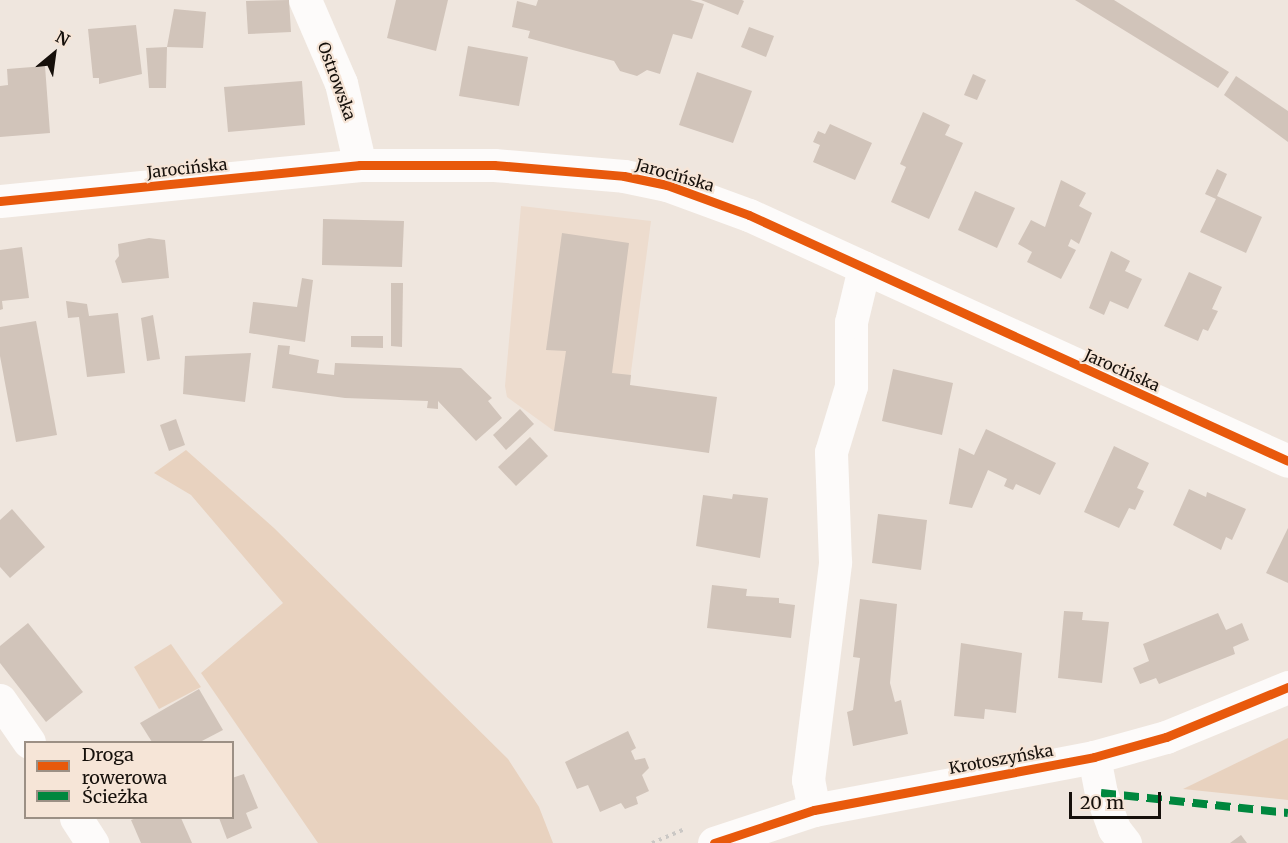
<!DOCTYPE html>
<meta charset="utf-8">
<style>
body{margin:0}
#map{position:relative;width:1288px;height:843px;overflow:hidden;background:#efe6de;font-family:Merriweather,serif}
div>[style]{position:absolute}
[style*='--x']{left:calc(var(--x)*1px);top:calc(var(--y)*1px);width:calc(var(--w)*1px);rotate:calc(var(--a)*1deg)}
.built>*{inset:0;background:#eddcce}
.green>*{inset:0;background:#e8d2bf}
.building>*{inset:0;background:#d1c4ba}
.path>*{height:4px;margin-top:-2px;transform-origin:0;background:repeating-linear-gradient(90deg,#cbc8c5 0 3px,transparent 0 7.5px)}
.minor>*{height:33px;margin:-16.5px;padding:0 16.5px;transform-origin:16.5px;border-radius:16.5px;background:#fdfbfa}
.quiet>*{height:8px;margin-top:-4px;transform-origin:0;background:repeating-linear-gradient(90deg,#00873e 0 15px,transparent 0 23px)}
.cycleway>*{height:9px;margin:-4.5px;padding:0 4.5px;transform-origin:4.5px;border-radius:4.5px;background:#e8590c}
span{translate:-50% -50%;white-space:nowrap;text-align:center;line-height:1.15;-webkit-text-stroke:4.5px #f6e5d7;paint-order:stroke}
.street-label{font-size:16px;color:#16100b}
.legend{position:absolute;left:24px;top:741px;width:210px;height:78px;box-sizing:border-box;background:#f6e5d7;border:2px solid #9c9085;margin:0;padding:8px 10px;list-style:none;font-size:18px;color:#16100b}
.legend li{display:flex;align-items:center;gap:12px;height:30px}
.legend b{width:30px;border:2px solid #9c9085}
.north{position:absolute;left:24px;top:24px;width:60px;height:60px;-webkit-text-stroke:4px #f6e5d7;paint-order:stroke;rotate:29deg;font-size:16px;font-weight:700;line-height:24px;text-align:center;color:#16100b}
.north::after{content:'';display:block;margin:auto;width:21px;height:27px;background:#16100b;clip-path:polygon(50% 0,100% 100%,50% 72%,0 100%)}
.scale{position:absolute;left:1069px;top:792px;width:92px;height:27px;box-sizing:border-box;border:3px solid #16100b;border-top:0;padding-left:8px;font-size:18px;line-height:21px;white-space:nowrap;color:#16100b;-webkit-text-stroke:4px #f6e5d7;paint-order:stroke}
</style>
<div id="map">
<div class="built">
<i style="clip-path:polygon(521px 206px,651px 221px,622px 440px,554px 431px,507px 397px,505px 386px)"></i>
</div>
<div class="green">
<i style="clip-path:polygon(186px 450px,274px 528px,508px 759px,539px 807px,553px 843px,318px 843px,201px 673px,283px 603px,191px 495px,154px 473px)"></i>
<i style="clip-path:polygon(171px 644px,201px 687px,159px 709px,134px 667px)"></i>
<i style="clip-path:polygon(1288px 738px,1288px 800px,1183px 789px)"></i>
</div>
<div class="building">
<i style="clip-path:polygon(289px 0,291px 32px,248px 34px,246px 1px)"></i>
<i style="clip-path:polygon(396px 0,448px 0,436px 51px,387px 38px)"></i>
<i style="clip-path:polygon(538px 0,690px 0,704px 4px,692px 39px,673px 34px,660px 74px,647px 70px,637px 76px,620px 71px,614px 61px,528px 38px,530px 31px,512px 27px,517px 1px,536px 6px)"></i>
<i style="clip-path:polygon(701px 0,742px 0,744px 1px,738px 15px)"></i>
<i style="clip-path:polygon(1075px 0,1114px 0,1229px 72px,1218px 88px)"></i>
<i style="clip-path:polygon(174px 9px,206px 12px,203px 48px,167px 47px,166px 88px,149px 88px,146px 48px,167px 47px)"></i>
<i style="clip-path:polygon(136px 25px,142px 74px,99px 84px,99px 78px,93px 78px,88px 29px)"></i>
<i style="clip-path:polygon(749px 27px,774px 36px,766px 57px,741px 47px)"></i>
<i style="clip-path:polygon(468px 46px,528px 57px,519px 106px,459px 96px)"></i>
<i style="clip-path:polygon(45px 66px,50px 133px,0 137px,0 86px,8px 85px,7px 69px)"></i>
<i style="clip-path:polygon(697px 72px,752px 91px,733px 143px,679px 125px)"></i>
<i style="clip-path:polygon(973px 74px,986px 80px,977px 100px,964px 95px)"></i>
<i style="clip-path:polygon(1236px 76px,1288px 111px,1288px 142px,1224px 95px)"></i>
<i style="clip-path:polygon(302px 81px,305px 125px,228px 132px,224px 87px)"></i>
<i style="clip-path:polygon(923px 112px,950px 125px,945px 135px,963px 143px,929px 219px,891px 202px,906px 167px,900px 164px)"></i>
<i style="clip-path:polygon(830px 124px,872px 143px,855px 180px,813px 162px,820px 145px,813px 142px,818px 131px,825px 134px)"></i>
<i style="clip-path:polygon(1217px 169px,1227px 174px,1217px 196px,1262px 217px,1246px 253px,1200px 232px,1216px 199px,1205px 194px)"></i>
<i style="clip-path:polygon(1061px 180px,1086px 193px,1079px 206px,1092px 213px,1079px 244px,1071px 239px,1068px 246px,1076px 250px,1061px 279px,1027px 262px,1032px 252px,1018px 244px,1031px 220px,1045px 227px)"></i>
<i style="clip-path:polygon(975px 191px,1015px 208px,997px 248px,958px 230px)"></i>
<i style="clip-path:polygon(323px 219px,404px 221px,402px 267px,322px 265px)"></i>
<i style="clip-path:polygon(562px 233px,629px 243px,612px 373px,631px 375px,630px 385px,717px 397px,709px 453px,554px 431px,566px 351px,546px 350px)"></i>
<i style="clip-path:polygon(149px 238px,165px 240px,169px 278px,122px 283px,115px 261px,119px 256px,118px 244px)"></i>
<i style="clip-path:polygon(22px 247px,29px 298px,2px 301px,3px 309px,0 310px,0 250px)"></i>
<i style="clip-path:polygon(1111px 251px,1130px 261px,1125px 271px,1142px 279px,1128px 309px,1110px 301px,1104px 315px,1089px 308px)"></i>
<i style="clip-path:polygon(1189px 272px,1222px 287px,1212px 309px,1218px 311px,1208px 331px,1203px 329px,1198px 341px,1164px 326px)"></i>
<i style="clip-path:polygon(302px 278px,313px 280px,305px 342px,249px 333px,253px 302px,297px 307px)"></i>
<i style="clip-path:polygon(391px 283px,403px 283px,402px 347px,391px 346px)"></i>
<i style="clip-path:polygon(66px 301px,87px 304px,89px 316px,118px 313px,125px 373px,87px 377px,79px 317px,68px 318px)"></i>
<i style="clip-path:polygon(153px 315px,160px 359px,147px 361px,141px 318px)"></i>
<i style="clip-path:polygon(36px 321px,57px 435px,16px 442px,0 356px,0 327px)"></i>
<i style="clip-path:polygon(351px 336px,383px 336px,383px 348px,351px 347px)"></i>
<i style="clip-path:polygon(278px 345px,290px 346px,289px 354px,319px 360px,317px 373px,334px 375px,335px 363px,461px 368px,492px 398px,488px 401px,502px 418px,476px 441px,438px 401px,438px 409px,427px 408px,428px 401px,345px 398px,272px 388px)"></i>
<i style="clip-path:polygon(251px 353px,245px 402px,183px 394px,185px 356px)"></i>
<i style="clip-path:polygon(893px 369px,953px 383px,942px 435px,882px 421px)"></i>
<i style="clip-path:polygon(520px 409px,534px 424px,506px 450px,493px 435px)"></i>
<i style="clip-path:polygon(176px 419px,185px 445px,169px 451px,160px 425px)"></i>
<i style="clip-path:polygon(986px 429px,1056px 463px,1040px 495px,1016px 484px,1013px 490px,1004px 486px,1007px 479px,988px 470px,972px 508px,949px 504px,959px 448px,974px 455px)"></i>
<i style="clip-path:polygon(530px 437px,548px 456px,516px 486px,498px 467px)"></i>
<i style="clip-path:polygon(1114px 446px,1149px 463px,1137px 488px,1144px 491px,1135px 510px,1129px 508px,1119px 528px,1084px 512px)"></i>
<i style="clip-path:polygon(1189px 489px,1206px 497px,1207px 492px,1246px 509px,1232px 540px,1226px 537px,1221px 550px,1173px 525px)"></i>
<i style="clip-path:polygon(733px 494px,768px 498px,760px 558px,696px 546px,703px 495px,732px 499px)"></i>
<i style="clip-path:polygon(12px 509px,45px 547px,10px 578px,0 567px,0 520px)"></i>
<i style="clip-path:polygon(878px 514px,927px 520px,921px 570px,872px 563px)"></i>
<i style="clip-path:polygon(1288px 528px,1288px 583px,1266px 573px)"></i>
<i style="clip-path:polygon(712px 585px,747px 589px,746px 596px,779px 598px,779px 603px,795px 605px,791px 638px,707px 628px)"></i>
<i style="clip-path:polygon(860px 599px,897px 604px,890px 683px,895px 702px,901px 700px,908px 734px,853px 746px,847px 712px,853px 710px,860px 658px,853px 657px)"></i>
<i style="clip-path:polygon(1064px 611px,1083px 612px,1082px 620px,1109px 622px,1102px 683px,1058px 678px)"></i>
<i style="clip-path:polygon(1218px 613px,1226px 630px,1242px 623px,1249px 640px,1233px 647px,1235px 654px,1159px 684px,1156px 678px,1140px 684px,1133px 668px,1149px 661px,1143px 644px)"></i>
<i style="clip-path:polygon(28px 623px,83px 692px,46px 722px,0 663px,0 646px)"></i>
<i style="clip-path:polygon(961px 643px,1022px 653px,1016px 713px,985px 709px,984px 719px,954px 716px)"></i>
<i style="clip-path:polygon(199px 689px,223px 730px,200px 742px,152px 742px,140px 723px)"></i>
<i style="clip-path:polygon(628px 731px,636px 748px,631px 751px,635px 760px,645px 758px,649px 768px,642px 775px,649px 791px,636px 797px,638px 804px,625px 809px,621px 803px,600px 812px,588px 785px,577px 789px,565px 762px)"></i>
<i style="clip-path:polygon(244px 774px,258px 808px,246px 813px,252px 828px,227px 839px,219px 818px,232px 818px,232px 778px)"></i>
<i style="clip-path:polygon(136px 818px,181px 818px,192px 843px,141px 843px,131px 820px)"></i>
<i style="clip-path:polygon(1241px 835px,1247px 843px,1230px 843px)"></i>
</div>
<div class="path">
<i style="--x:652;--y:843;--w:36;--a:-23"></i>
</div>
<div class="minor">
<i style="--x:305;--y:0;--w:90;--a:66.6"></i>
<i style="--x:341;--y:83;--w:84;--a:77"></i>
<i style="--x:0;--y:201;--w:362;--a:-5.7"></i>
<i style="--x:360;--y:165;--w:134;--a:0"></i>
<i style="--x:494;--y:165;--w:130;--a:4.8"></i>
<i style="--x:624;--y:176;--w:44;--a:11.8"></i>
<i style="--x:667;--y:185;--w:87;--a:20.1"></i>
<i style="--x:749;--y:215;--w:592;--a:24.53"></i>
<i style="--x:0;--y:700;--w:51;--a:55.4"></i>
<i style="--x:1094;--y:757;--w:37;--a:79"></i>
<i style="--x:1101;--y:793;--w:38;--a:70"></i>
<i style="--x:1114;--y:829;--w:18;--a:52"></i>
<i style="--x:814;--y:810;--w:31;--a:-101"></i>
<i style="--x:808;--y:780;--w:220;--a:-82.9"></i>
<i style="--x:835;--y:562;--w:110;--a:-92.1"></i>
<i style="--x:831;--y:452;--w:69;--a:-73.1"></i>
<i style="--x:851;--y:386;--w:64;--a:-90"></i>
<i style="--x:851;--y:322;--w:56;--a:-76.5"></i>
<i style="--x:76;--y:818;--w:30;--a:57"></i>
<i style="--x:714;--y:843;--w:105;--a:-18.3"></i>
<i style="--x:814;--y:810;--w:285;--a:-10.7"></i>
<i style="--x:1094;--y:757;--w:75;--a:-15.5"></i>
<i style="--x:1166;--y:737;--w:132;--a:-22.3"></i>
</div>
<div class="quiet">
<i style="--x:1101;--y:793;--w:188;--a:6.1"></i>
</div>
<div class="cycleway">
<i style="--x:0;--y:201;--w:362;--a:-5.7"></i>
<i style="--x:360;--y:165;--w:134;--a:0"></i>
<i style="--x:494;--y:165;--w:130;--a:4.8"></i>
<i style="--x:624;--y:176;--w:44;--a:11.8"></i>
<i style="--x:667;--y:185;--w:87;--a:20.1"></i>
<i style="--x:749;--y:215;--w:592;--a:24.53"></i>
<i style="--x:714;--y:843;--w:105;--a:-18.3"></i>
<i style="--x:814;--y:810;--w:285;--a:-10.7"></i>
<i style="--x:1094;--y:757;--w:75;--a:-15.5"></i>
<i style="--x:1166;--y:737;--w:132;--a:-22.3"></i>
</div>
<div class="street-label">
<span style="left:337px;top:81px;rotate:70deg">Ostrowska</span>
<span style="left:187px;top:168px;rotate:-6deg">Jarocińska</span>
<span style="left:675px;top:175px;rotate:16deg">Jarocińska</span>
<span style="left:1122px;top:370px;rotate:24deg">Jarocińska</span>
<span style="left:1001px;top:759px;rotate:-10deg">Krotoszyńska</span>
</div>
<ul class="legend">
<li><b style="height:8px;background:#e8590c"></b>Droga rowerowa</li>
<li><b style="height:8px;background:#00873e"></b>Ścieżka</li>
</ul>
<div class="north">N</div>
<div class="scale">20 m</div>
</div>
